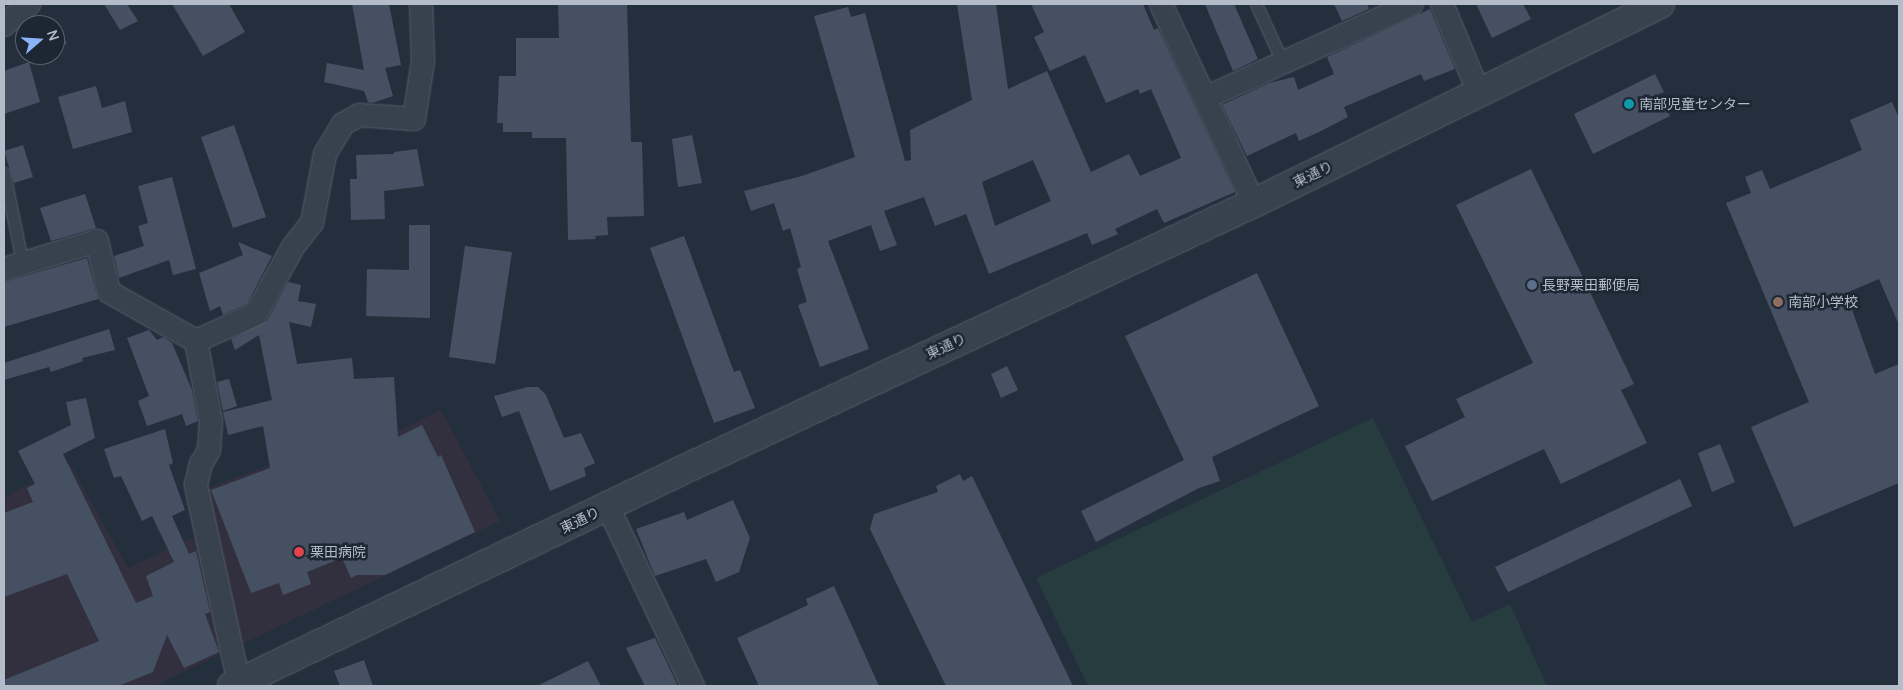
<!DOCTYPE html>
<meta charset="utf-8">
<style>
body{margin:0}
#map{position:relative;width:1903px;height:690px;overflow:hidden;background:#242f3e;font-family:Manrope,"Noto Sans JP",sans-serif}
div>[style]{position:absolute}
[style*='--x']{left:calc(var(--x)*1px);top:calc(var(--y)*1px);width:calc(var(--w)*1px);rotate:calc(var(--a)*1deg)}
.medical>*{inset:0;background:#32303f}
.green>*{inset:0;background:#263c3f}
.building>*{inset:0;background:#455162}
.roads{filter:drop-shadow(0 0 1px #565f6c) drop-shadow(0 0 1px #565f6c)}
.service>*{height:11px;margin:-5.5px;padding:0 5.5px;transform-origin:5.5px;border-radius:5.5px;background:#38414e}
.minor>*{height:22px;margin:-11px;padding:0 11px;transform-origin:11px;border-radius:11px;background:#38414e}
.tertiary>*{height:28px;margin:-14px;padding:0 14px;transform-origin:14px;border-radius:14px;background:#38414e}
.dots>*{width:14px;height:14px;translate:-50% -50%;box-sizing:border-box;border:2px solid #1d2633;border-radius:50%}
span{translate:-50% -50%;white-space:nowrap;text-align:center;line-height:1.15;-webkit-text-stroke:5px #1d2633;paint-order:stroke}
.poi-label{font-size:14px;color:#b4bcc9}
.left{translate:0 -50%;text-align:left}
.street-label{font-size:14px;color:#b4bcc9}
.frame{position:absolute;inset:0;border:5px solid #b4bcc9;pointer-events:none}
.north{position:absolute;left:15px;top:15px;width:50px;height:50px;box-sizing:border-box;background:#1d2633;border:1px solid #59626f;border-radius:50%;rotate:71deg;font-size:14px;font-weight:700;line-height:20px;text-align:center;color:#b4bcc9}
.north::after{content:'';display:block;margin:auto;width:18px;height:22px;background:#8ab4f8;clip-path:polygon(50% 0,100% 100%,50% 72%,0 100%)}
</style>
<div id="map">
<div class="medical">
<i style="clip-path:polygon(441px 410px,500px 521px,154px 686px,4px 686px,4px 500px,13px 492px,70px 464px,128px 568px,196px 536px,206px 489px,280px 461px,325px 466px)"></i>
</div>
<div class="green">
<i style="clip-path:polygon(1373px 418px,1472px 622px,1510px 604px,1547px 686px,1088px 686px,1036px 578px)"></i>
</div>
<div class="building">
<i style="clip-path:polygon(104px 4px,127px 4px,138px 21px,120px 30px)"></i>
<i style="clip-path:polygon(172px 4px,229px 4px,245px 32px,203px 56px)"></i>
<i style="clip-path:polygon(352px 4px,389px 4px,401px 65px,385px 68px,393px 96px,372px 103px,368px 102px,364px 91px,324px 82px,327px 63px,364px 70px)"></i>
<i style="clip-path:polygon(558px 4px,627px 4px,631px 142px,642px 142px,644px 216px,607px 217px,608px 235px,595px 236px,596px 239px,568px 240px,566px 138px,532px 138px,532px 132px,503px 132px,503px 123px,497px 123px,499px 76px,516px 76px,516px 38px,559px 38px)"></i>
<i style="clip-path:polygon(evenodd,957px 4px,996px 4px,1008px 89px,1047px 71px,1091px 172px,1129px 154px,1140px 176px,1181px 158px,1151px 89px,1140px 94px,1138px 89px,1106px 103px,1085px 55px,1050px 71px,1034px 37px,1044px 32px,1031px 4px,1143px 4px,1154px 30px,1158px 28px,1235px 192px,1164px 223px,1157px 209px,1115px 229px,1118px 234px,1092px 245px,1087px 233px,989px 274px,966px 214px,935px 226px,924px 197px,884px 211px,897px 245px,880px 251px,871px 225px,828px 241px,869px 349px,820px 367px,798px 305px,807px 302px,797px 269px,801px 267px,790px 228px,783px 231px,774px 203px,751px 211px,744px 191px,802px 176px,855px 157px,814px 16px,848px 7px,851px 17px,865px 13px,905px 161px,911px 160px,910px 130px,972px 100px,957px 4px,1033px 160px,1051px 201px,995px 226px,982px 182px,1033px 160px)"></i>
<i style="clip-path:polygon(1205px 4px,1234px 4px,1258px 59px,1233px 71px)"></i>
<i style="clip-path:polygon(1334px 4px,1367px 4px,1369px 9px,1342px 21px)"></i>
<i style="clip-path:polygon(1476px 4px,1523px 4px,1531px 19px,1492px 38px)"></i>
<i style="clip-path:polygon(1430px 9px,1455px 69px,1424px 81px,1421px 74px,1344px 107px,1348px 117px,1319px 132px,1299px 141px,1296px 133px,1247px 156px,1222px 105px,1269px 83px,1294px 77px,1298px 90px,1334px 74px,1327px 57px)"></i>
<i style="clip-path:polygon(55px 27px,67px 43px,55px 52px)"></i>
<i style="clip-path:polygon(29px 62px,40px 102px,4px 114px,4px 71px)"></i>
<i style="clip-path:polygon(1655px 74px,1664px 92px,1659px 94px,1670px 116px,1593px 154px,1574px 114px)"></i>
<i style="clip-path:polygon(96px 86px,102px 108px,125px 101px,132px 132px,73px 149px,58px 97px)"></i>
<i style="clip-path:polygon(1892px 102px,1899px 118px,1899px 325px,1879px 279px,1846px 293px,1875px 374px,1899px 364px,1899px 483px,1794px 527px,1751px 427px,1809px 402px,1726px 203px,1751px 193px,1745px 177px,1762px 170px,1770px 189px,1862px 150px,1850px 120px)"></i>
<i style="clip-path:polygon(234px 125px,266px 217px,233px 228px,201px 137px)"></i>
<i style="clip-path:polygon(692px 135px,702px 183px,678px 187px,672px 139px)"></i>
<i style="clip-path:polygon(23px 145px,33px 177px,14px 183px,4px 151px)"></i>
<i style="clip-path:polygon(417px 149px,424px 186px,384px 191px,385px 219px,351px 220px,350px 179px,357px 179px,356px 155px,394px 154px,394px 152px)"></i>
<i style="clip-path:polygon(1531px 169px,1634px 384px,1621px 390px,1647px 443px,1561px 484px,1544px 449px,1432px 501px,1405px 446px,1465px 417px,1456px 399px,1533px 363px,1456px 205px)"></i>
<i style="clip-path:polygon(172px 177px,196px 269px,173px 275px,169px 260px,119px 278px,114px 256px,144px 246px,138px 226px,148px 223px,138px 186px)"></i>
<i style="clip-path:polygon(85px 194px,96px 228px,51px 241px,40px 208px)"></i>
<i style="clip-path:polygon(409px 225px,430px 225px,430px 318px,366px 316px,367px 269px,409px 270px)"></i>
<i style="clip-path:polygon(684px 236px,734px 372px,740px 370px,755px 408px,714px 423px,650px 248px)"></i>
<i style="clip-path:polygon(238px 242px,272px 256px,247px 304px,223px 315px,220px 306px,210px 311px,199px 273px,243px 255px)"></i>
<i style="clip-path:polygon(465px 246px,512px 252px,495px 364px,449px 357px)"></i>
<i style="clip-path:polygon(87px 258px,98px 299px,4px 327px,4px 282px)"></i>
<i style="clip-path:polygon(1257px 273px,1319px 406px,1212px 457px,1220px 481px,1199px 488px,1096px 542px,1081px 511px,1184px 460px,1125px 336px)"></i>
<i style="clip-path:polygon(288px 282px,301px 285px,298px 301px,316px 304px,311px 327px,289px 322px,297px 364px,352px 358px,354px 379px,394px 377px,398px 437px,422px 425px,438px 457px,441px 455px,475px 532px,385px 575px,357px 575px,351px 578px,342px 558px,307px 572px,311px 584px,283px 595px,279px 583px,251px 593px,211px 490px,270px 468px,263px 426px,228px 435px,223px 412px,272px 400px,259px 335px,235px 350px,231px 339px,267px 321px)"></i>
<i style="clip-path:polygon(109px 329px,115px 350px,82px 358px,83px 361px,51px 372px,49px 367px,4px 380px,4px 363px)"></i>
<i style="clip-path:polygon(149px 330px,157px 340px,163px 337px,172px 343px,192px 390px,198px 421px,186px 426px,182px 414px,147px 426px,138px 401px,149px 396px,127px 338px)"></i>
<i style="clip-path:polygon(1007px 366px,1018px 390px,1001px 398px,991px 374px)"></i>
<i style="clip-path:polygon(229px 379px,237px 406px,223px 411px,217px 382px)"></i>
<i style="clip-path:polygon(528px 387px,538px 387px,546px 395px,564px 438px,581px 433px,595px 463px,584px 468px,586px 476px,550px 491px,519px 411px,502px 417px,494px 396px)"></i>
<i style="clip-path:polygon(86px 398px,95px 438px,63px 454px,136px 603px,153px 596px,146px 576px,174px 562px,152px 516px,142px 521px,121px 476px,114px 478px,104px 449px,165px 429px,173px 463px,169px 465px,185px 510px,172px 516px,189px 554px,196px 551px,210px 612px,205px 614px,219px 652px,184px 668px,167px 635px,153px 672px,118px 686px,4px 686px,4px 680px,99px 641px,67px 574px,4px 597px,4px 513px,33px 502px,27px 488px,35px 484px,18px 451px,71px 425px,66px 402px)"></i>
<i style="clip-path:polygon(1720px 444px,1735px 482px,1712px 492px,1698px 453px)"></i>
<i style="clip-path:polygon(960px 474px,963px 481px,972px 476px,1073px 686px,946px 686px,870px 529px,874px 514px,938px 492px,936px 486px)"></i>
<i style="clip-path:polygon(1680px 479px,1692px 506px,1508px 592px,1495px 567px)"></i>
<i style="clip-path:polygon(733px 500px,750px 538px,739px 572px,716px 582px,706px 559px,655px 576px,636px 529px,684px 512px,687px 520px)"></i>
<i style="clip-path:polygon(834px 586px,879px 686px,759px 686px,737px 638px,808px 605px,806px 599px)"></i>
<i style="clip-path:polygon(655px 638px,678px 686px,645px 686px,626px 648px)"></i>
<i style="clip-path:polygon(364px 660px,373px 686px,340px 686px,334px 671px)"></i>
<i style="clip-path:polygon(588px 661px,601px 686px,537px 686px)"></i>
</div>
<div class="roads">
<div class="service">
<i style="--x:1256;--y:4;--w:65;--a:65.4"></i>
<i style="--x:4;--y:173;--w:90;--a:78.4"></i>
</div>
<div class="minor">
<i style="--x:1161;--y:4;--w:220;--a:65"></i>
<i style="--x:1442;--y:4;--w:96;--a:67.4"></i>
<i style="--x:4;--y:25;--w:33;--a:-40"></i>
<i style="--x:1205;--y:98;--w:227;--a:-24.4"></i>
<i style="--x:4;--y:269;--w:97;--a:-16.8"></i>
<i style="--x:97;--y:241;--w:52;--a:76.8"></i>
<i style="--x:109;--y:292;--w:100;--a:29.4"></i>
<i style="--x:608;--y:507;--w:198;--a:64.6"></i>
<i style="--x:239;--y:683;--w:203;--a:-102.3"></i>
<i style="--x:196;--y:485;--w:22;--a:-77"></i>
<i style="--x:201;--y:464;--w:16;--a:-60"></i>
<i style="--x:209;--y:450;--w:29;--a:-86"></i>
<i style="--x:211;--y:421;--w:81;--a:-100.6"></i>
<i style="--x:196;--y:341;--w:66;--a:-24.2"></i>
<i style="--x:256;--y:314;--w:77;--a:-61.1"></i>
<i style="--x:293;--y:247;--w:31;--a:-52"></i>
<i style="--x:312;--y:223;--w:70;--a:-79.3"></i>
<i style="--x:325;--y:154;--w:35;--a:-59"></i>
<i style="--x:343;--y:124;--w:18;--a:-29"></i>
<i style="--x:359;--y:115;--w:55;--a:4.2"></i>
<i style="--x:414;--y:119;--w:59;--a:-81.2"></i>
<i style="--x:423;--y:61;--w:57;--a:-92"></i>
</div>
<div class="tertiary">
<i style="--x:232;--y:686;--w:505;--a:-25.6"></i>
<i style="--x:687;--y:468;--w:626;--a:-25.05"></i>
<i style="--x:1254;--y:203;--w:452;--a:-26.1"></i>
</div>
</div>
<div class="dots">
<i style="left:1629px;top:104px;background:#0f9aa8"></i>
<i style="left:1532px;top:285px;background:#5c6f8a"></i>
<i style="left:1778px;top:302px;background:#8d6e63"></i>
<i style="left:299px;top:552px;background:#e0444e"></i>
</div>
<div class="poi-label">
<span class="left" style="left:1639px;top:104px">南部児童センター</span>
<span class="left" style="left:1542px;top:285px">長野栗田郵便局</span>
<span class="left" style="left:1788px;top:302px">南部小学校</span>
<span class="left" style="left:310px;top:552px">栗田病院</span>
</div>
<div class="street-label">
<span style="left:1313px;top:174px;rotate:-26deg">東通り</span>
<span style="left:946px;top:346px;rotate:-25deg">東通り</span>
<span style="left:580px;top:520px;rotate:-26deg">東通り</span>
</div>
<div class="frame"></div>
<div class="north">N</div>
</div>
